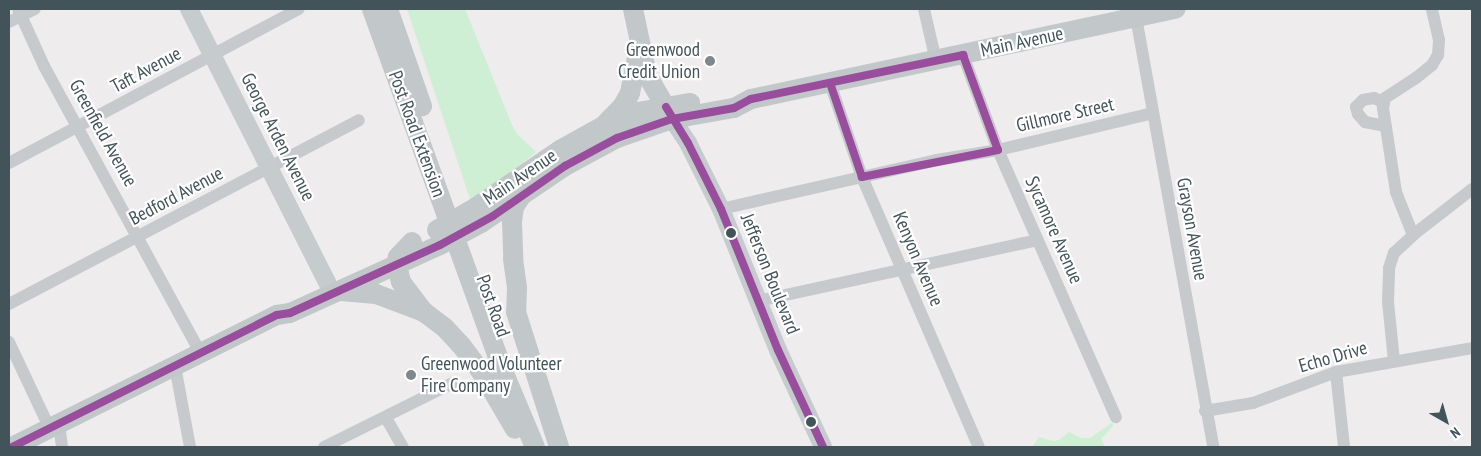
<!DOCTYPE html>
<style>
body{margin:0}
#map{position:relative;width:1481px;height:456px;overflow:hidden;background:#eeeced;font-family:"PT Sans Narrow",sans-serif}
div>[style]{position:absolute}
[style*='--x']{left:calc(var(--x)*1px);top:calc(var(--y)*1px);width:calc(var(--w)*1px);rotate:calc(var(--a)*1deg)}
.green>*{inset:0;background:#ceefd3}
.street>*{height:12px;margin:-6px;padding:0 6px;transform-origin:6px;border-radius:6px;background:#c6cacc}
.secondary>*{height:18px;margin:-9px;padding:0 9px;transform-origin:9px;border-radius:9px;background:#c6cbcd}
.primary>*{height:20px;margin:-10px;padding:0 10px;transform-origin:10px;border-radius:10px;background:#c2c7ca}
.primary-bridge>*{height:20px;margin:-10px;padding:0 10px;transform-origin:10px;border-radius:10px;background:#c2c7ca}
.bus-1>*{height:8px;margin:-4px;padding:0 4px;transform-origin:4px;border-radius:4px;background:#994d9d}
.dots>*{width:14px;height:14px;translate:-50% -50%;box-sizing:border-box;border:2px solid #fff;border-radius:50%}
span{translate:-50% -50%;white-space:nowrap;text-align:center;line-height:1.15;-webkit-text-stroke:4.5px #fff;paint-order:stroke}
.street-label{font-size:19px;color:#42545a}
.poi-label{font-size:19px;color:#42545a}
.right{translate:-100% -50%;text-align:right}
.left{translate:0 -50%;text-align:left}
.frame{position:absolute;inset:0;border:10px solid #42545a;pointer-events:none}
.north{position:absolute;left:1421px;top:396px;width:50px;height:50px;-webkit-text-stroke:4px #fff;paint-order:stroke;rotate:142deg;font-size:14px;font-weight:700;line-height:20px;text-align:center;color:#42545a}
.north::after{content:'';display:block;margin:auto;width:18px;height:22px;background:#42545a;clip-path:polygon(50% 0,100% 100%,50% 72%,0 100%)}
</style>
<div id="map">
<div class="green">
<i style="clip-path:polygon(407px 9px,465px 9px,512px 125px,517px 134px,536px 152px,472px 205px)"></i>
<i style="clip-path:polygon(1113px 422px,1113px 426px,1101px 439px,1105px 447px,1032px 447px,1039px 437px,1053px 441px,1059px 440px,1069px 432px,1081px 438px,1090px 438px)"></i>
</div>
<div class="street">
<i style="--x:18;--y:9;--w:63;--a:65.5"></i>
<i style="--x:44;--y:66;--w:328;--a:61.4"></i>
<i style="--x:924;--y:9;--w:53;--a:77"></i>
<i style="--x:1136;--y:17;--w:437;--a:79.8"></i>
<i style="--x:9;--y:22;--w:29;--a:-27"></i>
<i style="--x:963;--y:55;--w:101;--a:69.8"></i>
<i style="--x:998;--y:150;--w:292;--a:66.2"></i>
<i style="--x:830;--y:83;--w:99;--a:71.2"></i>
<i style="--x:862;--y:177;--w:294;--a:66.6"></i>
<i style="--x:1384;--y:103;--w:11;--a:-153"></i>
<i style="--x:1374;--y:98;--w:11;--a:170"></i>
<i style="--x:1363;--y:100;--w:10;--a:135"></i>
<i style="--x:1356;--y:107;--w:7;--a:74"></i>
<i style="--x:1358;--y:114;--w:11;--a:49"></i>
<i style="--x:1365;--y:122;--w:21;--a:11"></i>
<i style="--x:9;--y:163;--w:328;--a:-28"></i>
<i style="--x:721;--y:209;--w:221;--a:-12.8"></i>
<i style="--x:937;--y:160;--w:62;--a:-9.3"></i>
<i style="--x:998;--y:150;--w:159;--a:-13.4"></i>
<i style="--x:1413;--y:235;--w:46;--a:-111.6"></i>
<i style="--x:1396;--y:192;--w:85;--a:-98.8"></i>
<i style="--x:1383;--y:108;--w:10;--a:-79"></i>
<i style="--x:1385;--y:98;--w:37;--a:-33"></i>
<i style="--x:1416;--y:78;--w:21;--a:-39"></i>
<i style="--x:1432;--y:65;--w:12;--a:-59"></i>
<i style="--x:1438;--y:55;--w:15;--a:-86"></i>
<i style="--x:1439;--y:40;--w:32;--a:-103"></i>
<i style="--x:758;--y:301;--w:286;--a:-12.3"></i>
<i style="--x:9;--y:304;--w:395;--a:-27.7"></i>
<i style="--x:9;--y:342;--w:94;--a:64.8"></i>
<i style="--x:1394;--y:361;--w:59;--a:-95.8"></i>
<i style="--x:1388;--y:302;--w:34;--a:-88"></i>
<i style="--x:1389;--y:268;--w:16;--a:-72"></i>
<i style="--x:1394;--y:253;--w:26;--a:-43"></i>
<i style="--x:1413;--y:235;--w:75;--a:-37.9"></i>
<i style="--x:175;--y:366;--w:82;--a:79.5"></i>
<i style="--x:1336;--y:372;--w:75;--a:83.9"></i>
<i style="--x:1205;--y:411;--w:49;--a:-9.5"></i>
<i style="--x:1253;--y:403;--w:89;--a:-20.5"></i>
<i style="--x:1336;--y:372;--w:138;--a:-10"></i>
<i style="--x:386;--y:418;--w:34;--a:60"></i>
<i style="--x:59;--y:423;--w:24;--a:83"></i>
<i style="--x:324;--y:447;--w:144;--a:-26.4"></i>
</div>
<div class="secondary">
<i style="--x:189;--y:9;--w:308;--a:63.2"></i>
<i style="--x:672;--y:119;--w:29;--a:56"></i>
<i style="--x:688;--y:143;--w:74;--a:63.4"></i>
<i style="--x:721;--y:209;--w:152;--a:68"></i>
<i style="--x:778;--y:350;--w:107;--a:65.1"></i>
</div>
<div class="primary">
<i style="--x:372;--y:9;--w:385;--a:70.1"></i>
<i style="--x:503;--y:371;--w:82;--a:67.2"></i>
<i style="--x:388;--y:9;--w:103;--a:70.7"></i>
<i style="--x:633;--y:9;--w:67;--a:78"></i>
<i style="--x:647;--y:75;--w:48;--a:59.7"></i>
<i style="--x:607;--y:122;--w:21;--a:-45"></i>
<i style="--x:622;--y:107;--w:16;--a:-60"></i>
<i style="--x:630;--y:93;--w:41;--a:-78.7"></i>
<i style="--x:520;--y:198;--w:11;--a:124"></i>
<i style="--x:514;--y:207;--w:14;--a:98"></i>
<i style="--x:512;--y:221;--w:38;--a:88"></i>
<i style="--x:513;--y:259;--w:29;--a:82"></i>
<i style="--x:517;--y:288;--w:24;--a:92"></i>
<i style="--x:516;--y:312;--w:142;--a:72.3"></i>
<i style="--x:475;--y:208;--w:103;--a:-34.3"></i>
<i style="--x:560;--y:150;--w:51;--a:-29.1"></i>
<i style="--x:605;--y:125;--w:35;--a:-22"></i>
<i style="--x:638;--y:112;--w:53;--a:-9.8"></i>
<i style="--x:481;--y:223;--w:102;--a:-34.2"></i>
<i style="--x:565;--y:166;--w:59;--a:-28.3"></i>
<i style="--x:617;--y:138;--w:58;--a:-19.1"></i>
<i style="--x:672;--y:119;--w:63;--a:-10.1"></i>
<i style="--x:734;--y:108;--w:19;--a:-28"></i>
<i style="--x:751;--y:99;--w:434;--a:-12"></i>
<i style="--x:412;--y:242;--w:21;--a:133"></i>
<i style="--x:398;--y:257;--w:8;--a:97"></i>
<i style="--x:397;--y:265;--w:17;--a:77"></i>
<i style="--x:401;--y:282;--w:38;--a:53"></i>
<i style="--x:424;--y:312;--w:26;--a:37"></i>
<i style="--x:445;--y:328;--w:23;--a:47"></i>
<i style="--x:461;--y:345;--w:39;--a:53"></i>
<i style="--x:484;--y:376;--w:61;--a:59.7"></i>
<i style="--x:341;--y:291;--w:35;--a:5"></i>
<i style="--x:376;--y:294;--w:51;--a:20.6"></i>
<i style="--x:12;--y:447;--w:296;--a:-26.5"></i>
<i style="--x:277;--y:315;--w:13;--a:-9"></i>
<i style="--x:290;--y:313;--w:165;--a:-24.4"></i>
</div>
<div class="primary-bridge">
<i style="--x:437;--y:230;--w:44;--a:-30.1"></i>
<i style="--x:440;--y:245;--w:47;--a:-28.2"></i>
</div>
<div class="bus-1">
<i style="--x:666;--y:107;--w:42;--a:58.6"></i>
<i style="--x:688;--y:143;--w:74;--a:63.4"></i>
<i style="--x:721;--y:209;--w:152;--a:68"></i>
<i style="--x:778;--y:350;--w:107;--a:65.1"></i>
<i style="--x:12;--y:447;--w:296;--a:-26.5"></i>
<i style="--x:277;--y:315;--w:13;--a:-9"></i>
<i style="--x:290;--y:313;--w:165;--a:-24.4"></i>
<i style="--x:440;--y:245;--w:60;--a:-28.7"></i>
<i style="--x:493;--y:216;--w:88;--a:-34.8"></i>
<i style="--x:565;--y:166;--w:59;--a:-28.3"></i>
<i style="--x:617;--y:138;--w:58;--a:-19.1"></i>
<i style="--x:672;--y:119;--w:63;--a:-10.1"></i>
<i style="--x:734;--y:108;--w:19;--a:-28"></i>
<i style="--x:751;--y:99;--w:217;--a:-11.7"></i>
<i style="--x:963;--y:55;--w:101;--a:69.8"></i>
<i style="--x:998;--y:150;--w:139;--a:168.8"></i>
<i style="--x:862;--y:177;--w:99;--a:-108.8"></i>
</div>
<div class="dots">
<i style="left:710px;top:61px;background:#7e898d"></i>
<i style="left:731px;top:233px;background:#42545a"></i>
<i style="left:411px;top:375px;background:#7e898d"></i>
<i style="left:811px;top:422px;background:#42545a"></i>
</div>
<div class="street-label">
<span style="left:1022px;top:42px;rotate:-12deg">Main Avenue</span>
<span style="left:146px;top:70px;rotate:-28deg">Taft Avenue</span>
<span style="left:1065px;top:115px;rotate:-13deg">Gillmore Street</span>
<span style="left:103px;top:133px;rotate:61deg">Greenfield Avenue</span>
<span style="left:417px;top:134px;rotate:70deg">Post Road Extension</span>
<span style="left:278px;top:137px;rotate:63deg">George Arden Avenue</span>
<span style="left:520px;top:177px;rotate:-34deg">Main Avenue</span>
<span style="left:176px;top:196px;rotate:-28deg">Bedford Avenue</span>
<span style="left:1192px;top:229px;rotate:80deg">Grayson Avenue</span>
<span style="left:1054px;top:230px;rotate:66deg">Sycamore Avenue</span>
<span style="left:918px;top:259px;rotate:67deg">Kenyon Avenue</span>
<span style="left:770px;top:274px;rotate:68deg">Jefferson Boulevard</span>
<span style="left:493px;top:306px;rotate:70deg">Post Road</span>
<span style="left:1333px;top:357px;rotate:-16deg">Echo Drive</span>
</div>
<div class="poi-label">
<span class="right" style="left:700px;top:61px">Greenwood<br>Credit Union</span>
<span class="left" style="left:421px;top:375px">Greenwood Volunteer<br>Fire Company</span>
</div>
<div class="frame"></div>
<div class="north">N</div>
</div>
